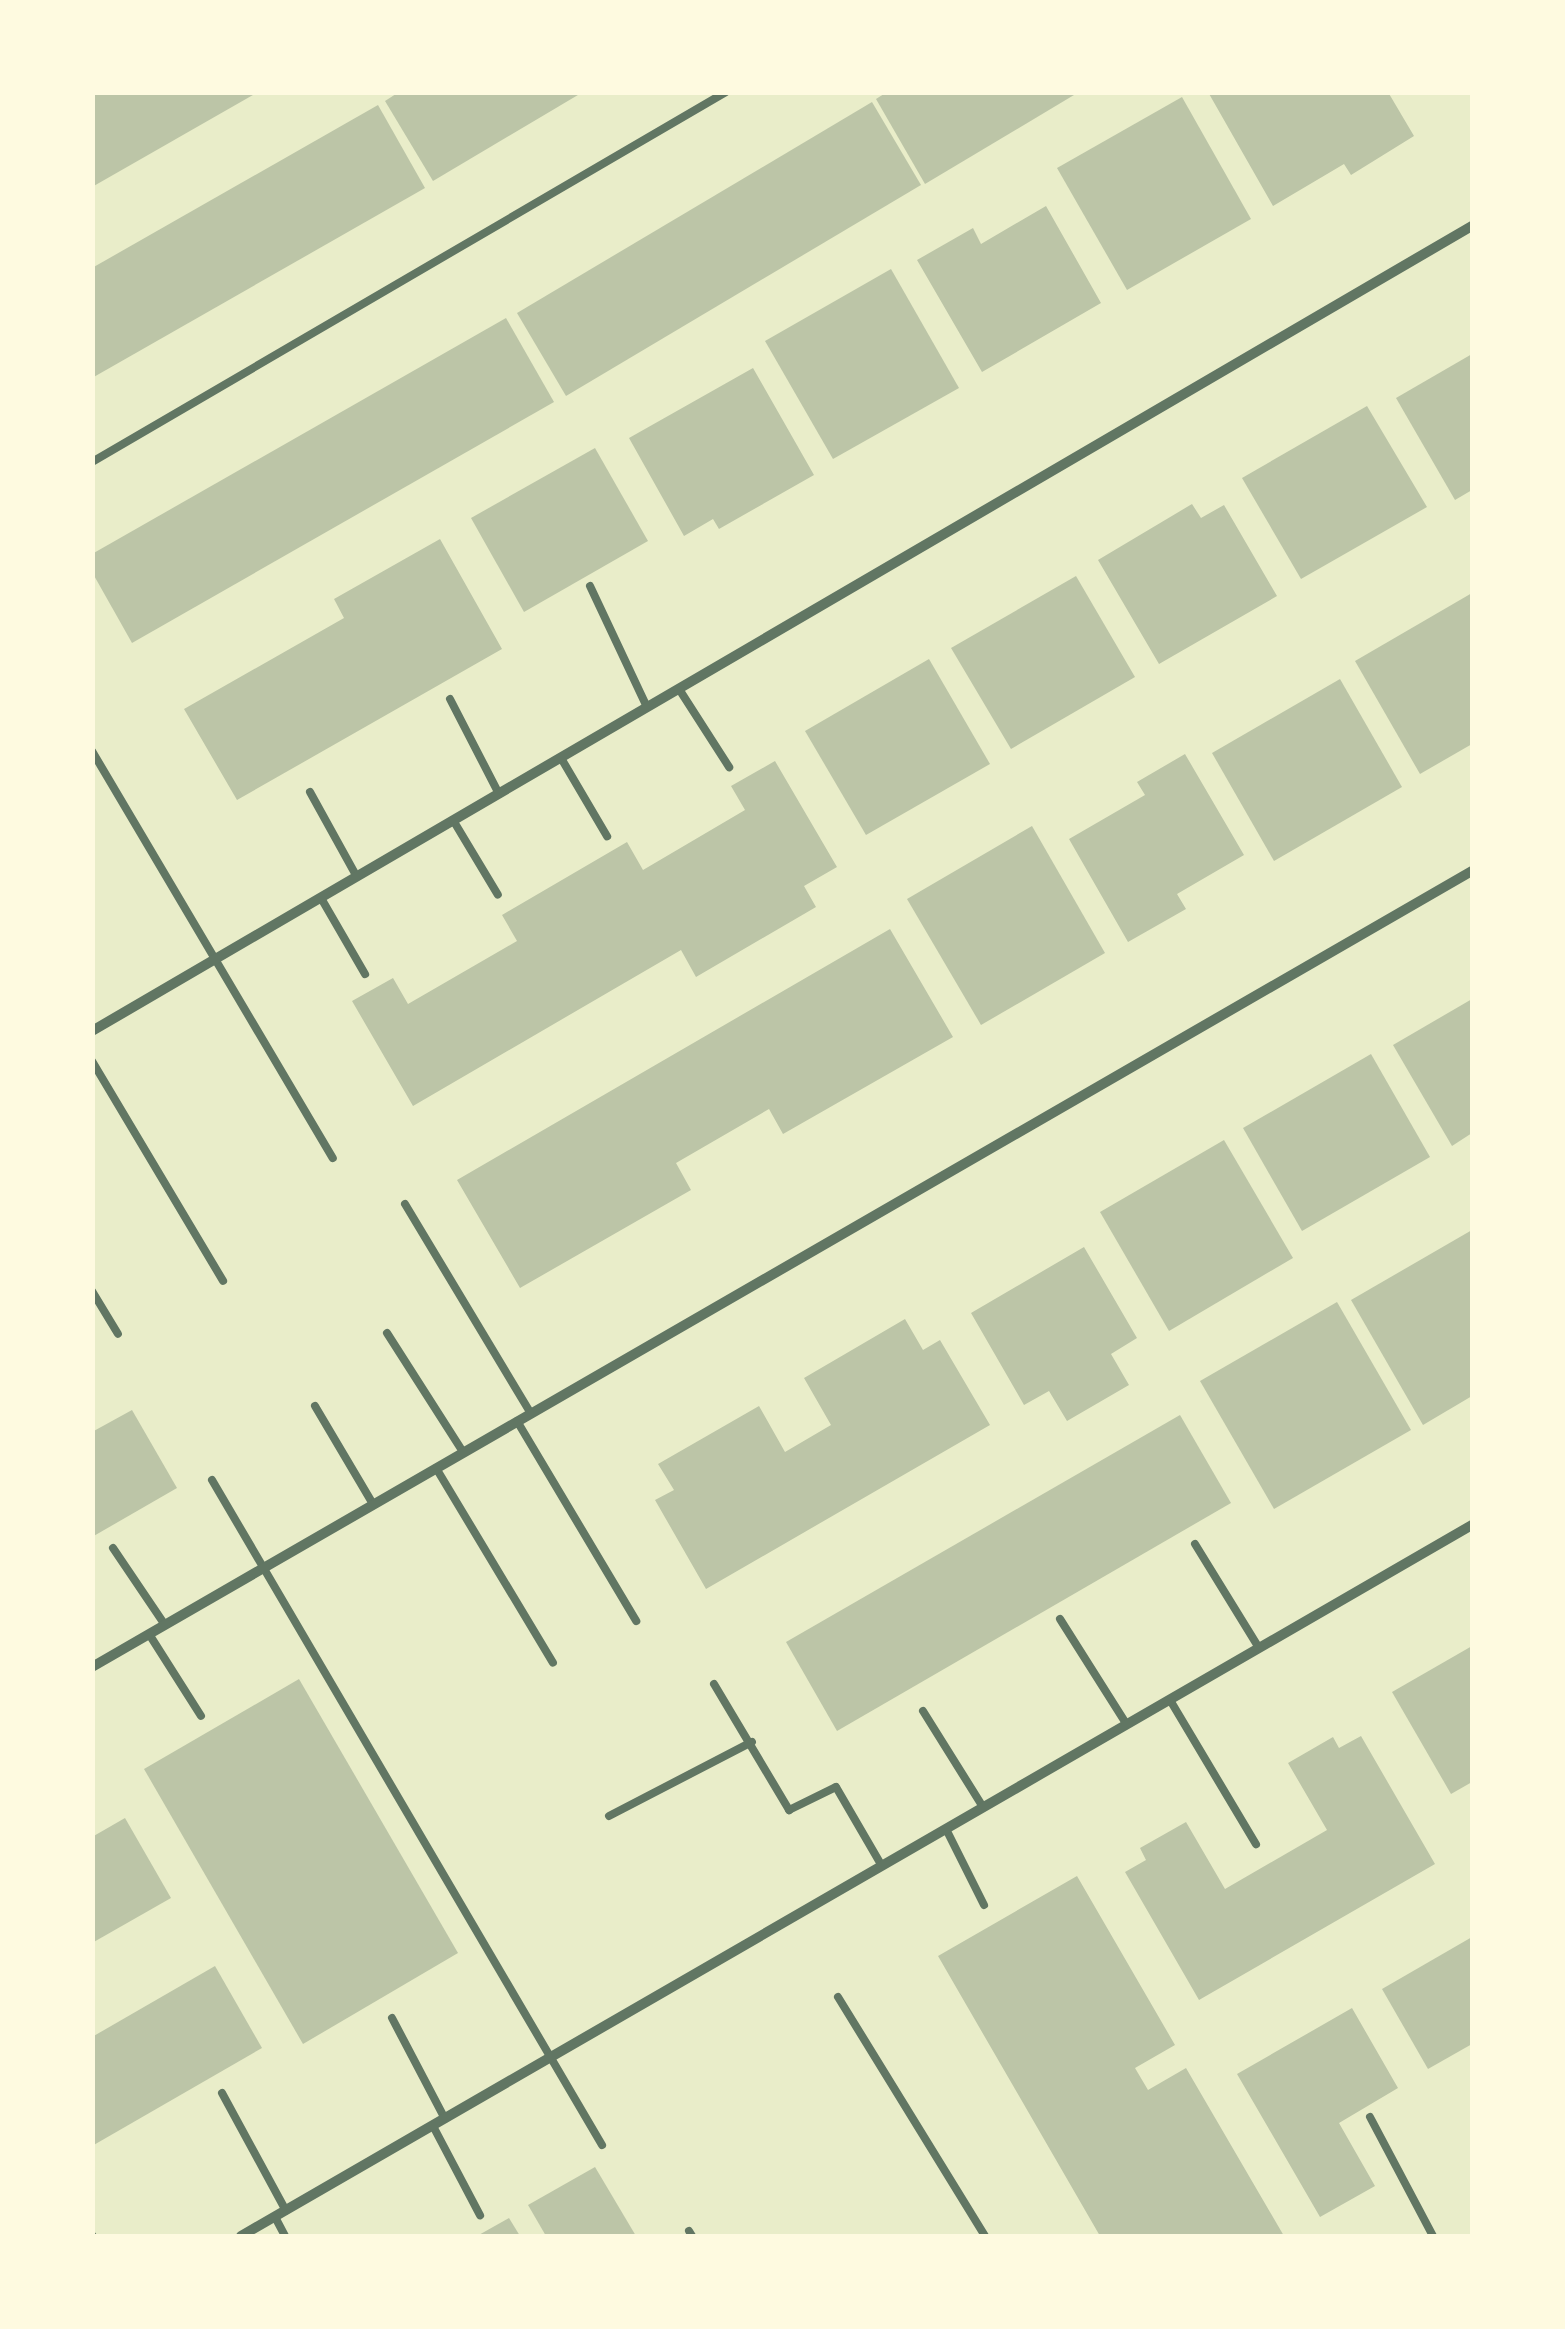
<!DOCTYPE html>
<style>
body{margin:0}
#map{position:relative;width:1565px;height:2329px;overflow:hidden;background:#e9edc9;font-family:"Fira Sans",sans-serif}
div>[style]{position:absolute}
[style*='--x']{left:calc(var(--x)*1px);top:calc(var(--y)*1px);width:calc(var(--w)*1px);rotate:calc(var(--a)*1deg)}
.building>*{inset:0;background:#bcc5a7}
.service>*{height:8px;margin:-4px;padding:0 4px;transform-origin:4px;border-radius:4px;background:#617663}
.minor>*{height:10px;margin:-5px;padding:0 5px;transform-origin:5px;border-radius:5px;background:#617663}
span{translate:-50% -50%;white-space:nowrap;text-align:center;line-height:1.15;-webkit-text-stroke:8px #fefae0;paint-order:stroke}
.frame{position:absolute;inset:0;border:95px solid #fefae0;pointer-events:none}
</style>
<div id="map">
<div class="building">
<i style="clip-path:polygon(92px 92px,258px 92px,92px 187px)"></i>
<i style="clip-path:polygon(399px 92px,583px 92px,433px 181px,385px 101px)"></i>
<i style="clip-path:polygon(887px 92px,1079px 92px,925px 184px,876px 99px)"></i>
<i style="clip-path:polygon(1208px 92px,1388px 92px,1414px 136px,1351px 175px,1344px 164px,1273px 206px)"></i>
<i style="clip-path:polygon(1182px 97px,1251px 219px,1127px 290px,1057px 168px)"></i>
<i style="clip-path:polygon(872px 102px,921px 185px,566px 396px,517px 313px)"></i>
<i style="clip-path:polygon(378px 105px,425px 188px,92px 378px,92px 268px)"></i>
<i style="clip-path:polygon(1046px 206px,1101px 303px,982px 372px,917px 260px,973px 228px,981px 244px)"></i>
<i style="clip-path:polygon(891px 269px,959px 388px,833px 459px,765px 341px)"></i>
<i style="clip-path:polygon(506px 318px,554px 402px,132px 643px,92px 572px,92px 554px)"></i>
<i style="clip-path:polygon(1472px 354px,1472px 490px,1455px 500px,1396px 398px)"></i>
<i style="clip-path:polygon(753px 368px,814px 475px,719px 529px,713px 519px,684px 536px,629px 438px)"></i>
<i style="clip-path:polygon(1367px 406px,1427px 507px,1301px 579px,1242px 478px)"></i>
<i style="clip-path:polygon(595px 448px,648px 541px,524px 612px,471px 518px)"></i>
<i style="clip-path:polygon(1192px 504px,1201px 518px,1224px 505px,1277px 596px,1159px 664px,1098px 560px)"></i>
<i style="clip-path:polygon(440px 539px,502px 649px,237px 800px,184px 709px,344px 618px,334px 599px)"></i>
<i style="clip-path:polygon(1076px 576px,1135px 677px,1011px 749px,951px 648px)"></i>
<i style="clip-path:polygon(1472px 593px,1472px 744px,1420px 774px,1355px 661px)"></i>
<i style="clip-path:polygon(929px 659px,990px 764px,866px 835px,805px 731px)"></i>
<i style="clip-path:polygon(1340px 679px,1402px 787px,1274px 861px,1212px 753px)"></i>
<i style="clip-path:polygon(1185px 754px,1244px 855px,1177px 894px,1186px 909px,1128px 942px,1069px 839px,1145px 795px,1137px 782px)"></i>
<i style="clip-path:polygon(775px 761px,837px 867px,804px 886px,816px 907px,696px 977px,681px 950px,413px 1106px,352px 1001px,393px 978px,408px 1004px,517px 941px,502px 915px,627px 842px,643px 870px,745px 810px,731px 786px)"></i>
<i style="clip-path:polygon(1032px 826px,1105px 953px,981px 1025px,907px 899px)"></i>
<i style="clip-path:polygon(890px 929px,953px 1037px,783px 1134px,769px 1109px,676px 1163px,691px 1190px,520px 1288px,457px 1180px)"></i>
<i style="clip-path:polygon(1472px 999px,1472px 1133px,1452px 1146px,1393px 1045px)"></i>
<i style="clip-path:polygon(1371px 1054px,1430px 1157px,1302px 1231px,1243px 1128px)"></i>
<i style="clip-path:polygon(1224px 1140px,1293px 1258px,1169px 1331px,1100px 1212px)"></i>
<i style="clip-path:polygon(1472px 1230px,1472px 1396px,1423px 1425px,1351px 1300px)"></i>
<i style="clip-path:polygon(1084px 1247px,1137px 1338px,1111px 1354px,1129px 1385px,1067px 1421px,1049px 1391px,1024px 1405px,971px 1313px)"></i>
<i style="clip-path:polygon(1337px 1302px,1411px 1430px,1274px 1509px,1200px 1381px)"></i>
<i style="clip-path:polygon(905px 1319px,923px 1350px,940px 1340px,990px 1425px,706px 1589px,655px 1500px,674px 1490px,658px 1464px,759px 1406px,785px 1452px,831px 1425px,804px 1378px)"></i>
<i style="clip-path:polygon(132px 1410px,177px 1488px,92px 1537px,92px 1432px)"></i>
<i style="clip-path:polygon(1180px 1415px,1231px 1503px,837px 1731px,786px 1642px)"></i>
<i style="clip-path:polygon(1472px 1646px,1472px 1782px,1451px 1794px,1392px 1692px)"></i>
<i style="clip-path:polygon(299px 1679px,458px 1953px,303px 2044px,144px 1769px)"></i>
<i style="clip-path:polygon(1361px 1736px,1435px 1864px,1199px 2000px,1125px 1872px,1146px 1860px,1140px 1848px,1186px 1822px,1225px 1889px,1327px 1830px,1288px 1763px,1333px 1737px,1339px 1748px)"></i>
<i style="clip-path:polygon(125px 1818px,171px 1898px,92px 1943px,92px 1837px)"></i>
<i style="clip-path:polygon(1077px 1876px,1175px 2045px,1135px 2068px,1148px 2090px,1186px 2068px,1284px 2236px,1100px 2236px,938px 1956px)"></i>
<i style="clip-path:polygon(1472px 1937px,1472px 2044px,1428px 2069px,1382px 1989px)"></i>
<i style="clip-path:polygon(215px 1966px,262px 2048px,92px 2146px,92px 2037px)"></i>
<i style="clip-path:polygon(1352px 2008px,1398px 2088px,1339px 2123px,1375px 2186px,1320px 2217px,1237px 2074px)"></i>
<i style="clip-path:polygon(595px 2167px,636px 2236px,546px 2236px,528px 2205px)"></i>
<i style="clip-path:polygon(509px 2218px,520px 2236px,477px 2236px)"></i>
</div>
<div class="service">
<i style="--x:92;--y:462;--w:734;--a:-30.27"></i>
<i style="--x:590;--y:586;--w:134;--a:64.8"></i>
<i style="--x:679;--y:689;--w:93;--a:57.3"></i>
<i style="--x:450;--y:699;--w:107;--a:62.7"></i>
<i style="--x:92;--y:751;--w:473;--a:59.4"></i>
<i style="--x:561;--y:758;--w:91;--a:59.5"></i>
<i style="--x:310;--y:792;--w:97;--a:61.1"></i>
<i style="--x:453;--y:820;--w:87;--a:59"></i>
<i style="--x:321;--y:898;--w:88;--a:59.9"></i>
<i style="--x:92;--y:1061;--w:256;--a:59.2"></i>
<i style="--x:405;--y:1204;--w:245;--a:59"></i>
<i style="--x:92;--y:1291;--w:50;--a:58.8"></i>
<i style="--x:387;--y:1333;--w:141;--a:57.4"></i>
<i style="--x:315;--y:1406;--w:114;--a:59.4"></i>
<i style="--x:517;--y:1421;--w:233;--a:59.2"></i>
<i style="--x:436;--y:1468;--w:227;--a:59"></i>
<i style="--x:212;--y:1480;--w:771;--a:59.61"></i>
<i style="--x:1195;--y:1544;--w:122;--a:58.4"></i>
<i style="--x:113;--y:1548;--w:93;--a:56"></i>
<i style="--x:1060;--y:1619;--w:125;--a:57.7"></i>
<i style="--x:149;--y:1634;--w:97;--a:57.6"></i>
<i style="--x:714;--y:1684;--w:147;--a:59.2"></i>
<i style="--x:789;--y:1810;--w:52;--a:-26.1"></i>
<i style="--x:836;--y:1787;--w:91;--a:59.8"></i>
<i style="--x:1170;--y:1700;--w:168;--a:59.2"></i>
<i style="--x:923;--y:1711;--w:113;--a:58"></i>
<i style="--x:609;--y:1816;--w:161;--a:-27.4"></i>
<i style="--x:946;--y:1829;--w:85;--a:63.4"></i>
<i style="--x:838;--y:1997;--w:281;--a:58.4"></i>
<i style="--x:392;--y:2018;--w:114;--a:62.3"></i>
<i style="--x:222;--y:2093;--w:134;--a:61.5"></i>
<i style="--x:1370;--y:2117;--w:135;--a:62.1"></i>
<i style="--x:433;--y:2126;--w:101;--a:62.2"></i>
<i style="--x:275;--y:2217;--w:21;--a:62"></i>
<i style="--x:689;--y:2231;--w:6;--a:59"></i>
<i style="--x:92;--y:2235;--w:1;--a:45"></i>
</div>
<div class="minor">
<i style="--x:92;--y:1031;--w:1598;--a:-30.26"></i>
<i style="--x:92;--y:1667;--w:1593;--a:-29.98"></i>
<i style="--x:241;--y:2236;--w:1422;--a:-30.01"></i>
</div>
<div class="frame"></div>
</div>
